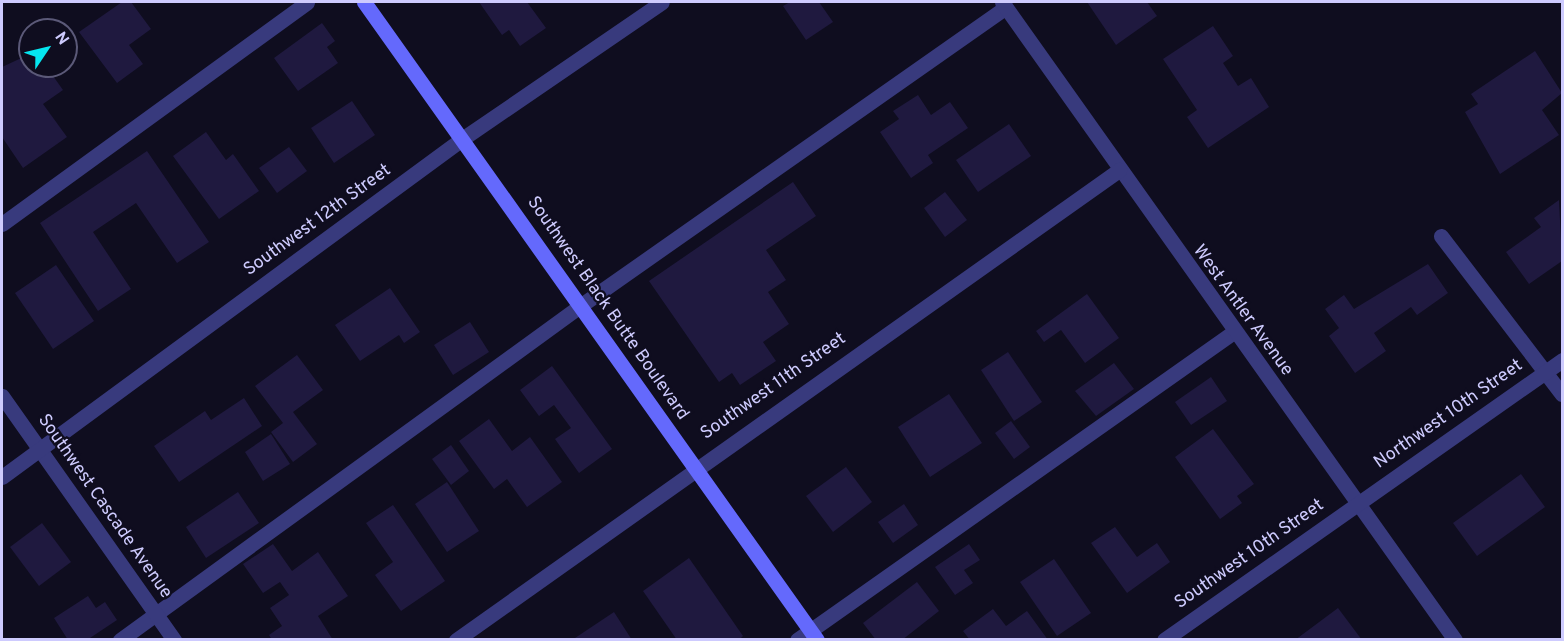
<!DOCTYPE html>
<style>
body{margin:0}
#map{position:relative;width:1564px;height:641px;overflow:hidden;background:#0f0d1f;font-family:Overpass,sans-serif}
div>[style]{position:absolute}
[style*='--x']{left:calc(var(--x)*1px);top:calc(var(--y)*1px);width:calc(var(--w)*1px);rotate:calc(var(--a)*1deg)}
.building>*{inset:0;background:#1f193f}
.lane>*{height:15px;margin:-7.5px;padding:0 7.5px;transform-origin:7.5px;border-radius:7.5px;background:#383a7d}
.street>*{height:15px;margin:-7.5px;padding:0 7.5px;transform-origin:7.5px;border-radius:7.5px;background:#383a7d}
.secondary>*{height:15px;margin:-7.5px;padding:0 7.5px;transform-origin:7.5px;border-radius:7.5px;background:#6469fc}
span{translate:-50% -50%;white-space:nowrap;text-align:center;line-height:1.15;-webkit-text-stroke:4.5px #0f0d1f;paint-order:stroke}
.street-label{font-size:18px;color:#cecbfe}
.frame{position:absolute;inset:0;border:3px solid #cecbfe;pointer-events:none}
.north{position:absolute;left:18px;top:18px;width:60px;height:60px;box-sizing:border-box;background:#0f0d1f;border:2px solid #5b5978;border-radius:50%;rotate:55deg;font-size:16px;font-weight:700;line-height:24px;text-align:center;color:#cecbfe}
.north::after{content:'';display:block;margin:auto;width:21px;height:27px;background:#05e6f0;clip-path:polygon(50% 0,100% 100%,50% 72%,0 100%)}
</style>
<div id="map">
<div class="building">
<i style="clip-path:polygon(122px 2px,131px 2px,151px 29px,129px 45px,143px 64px,117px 83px,79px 32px)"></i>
<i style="clip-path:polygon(479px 2px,527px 2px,546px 28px,520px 46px,509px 30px,502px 35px)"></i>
<i style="clip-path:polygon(790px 2px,819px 2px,833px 22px,806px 40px,783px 6px)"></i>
<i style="clip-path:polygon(1087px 2px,1147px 2px,1157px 16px,1116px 45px)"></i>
<i style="clip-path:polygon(322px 23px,335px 41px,327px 47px,338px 63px,298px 91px,274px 58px)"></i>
<i style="clip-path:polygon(1213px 26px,1233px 56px,1223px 63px,1238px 86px,1251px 78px,1269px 107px,1208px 148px,1187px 117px,1197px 110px,1163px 59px)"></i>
<i style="clip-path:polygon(1535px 51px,1562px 93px,1542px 110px,1559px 135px,1500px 174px,1465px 112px,1478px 104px,1471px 94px)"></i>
<i style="clip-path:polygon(30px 54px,30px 66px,46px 66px,63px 90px,43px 104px,67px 137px,23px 168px,2px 137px,2px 67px)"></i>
<i style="clip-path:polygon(918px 95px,931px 115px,950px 102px,968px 128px,928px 155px,933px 163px,911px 178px,880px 132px,899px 119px,893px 111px)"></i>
<i style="clip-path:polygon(352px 101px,375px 135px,334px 163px,311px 128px)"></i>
<i style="clip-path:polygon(1009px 124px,1031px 156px,978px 192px,956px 160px)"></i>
<i style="clip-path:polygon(206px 132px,226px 160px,233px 154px,259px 191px,219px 219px,173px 156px)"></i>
<i style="clip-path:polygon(289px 147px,307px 171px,277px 193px,259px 168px)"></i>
<i style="clip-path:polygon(147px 151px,209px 242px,177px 263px,136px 203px,93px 232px,131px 289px,98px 311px,40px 223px)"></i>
<i style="clip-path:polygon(793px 182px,816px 216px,766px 250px,786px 280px,768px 292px,789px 324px,763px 342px,776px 361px,740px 385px,732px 373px,719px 382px,649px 281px)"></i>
<i style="clip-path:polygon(945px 192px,967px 220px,945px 237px,924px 208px)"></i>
<i style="clip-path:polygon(1559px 200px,1562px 261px,1529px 284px,1506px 252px,1541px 227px,1534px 218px)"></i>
<i style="clip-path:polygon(1428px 264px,1448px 293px,1417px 315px,1411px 307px,1374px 333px,1386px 351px,1355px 373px,1329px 336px,1339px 328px,1325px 309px,1344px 295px,1354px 309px)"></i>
<i style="clip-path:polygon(56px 265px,94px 321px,53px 349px,15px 293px)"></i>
<i style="clip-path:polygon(390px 288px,420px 332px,404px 343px,399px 335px,360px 361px,335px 325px)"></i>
<i style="clip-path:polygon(1087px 294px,1119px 338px,1085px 363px,1061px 330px,1044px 342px,1036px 331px)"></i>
<i style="clip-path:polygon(470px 322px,489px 352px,453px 375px,434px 345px)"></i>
<i style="clip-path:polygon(1008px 352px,1042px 402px,1014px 421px,981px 370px)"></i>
<i style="clip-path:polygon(297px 355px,323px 390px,293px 412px,317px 444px,293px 462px,271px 432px,283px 423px,255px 386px)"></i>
<i style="clip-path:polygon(1114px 363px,1134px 389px,1096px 416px,1075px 391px)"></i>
<i style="clip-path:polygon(552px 366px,612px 449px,579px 473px,555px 439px,571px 428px,554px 405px,539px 416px,520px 390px)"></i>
<i style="clip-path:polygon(1211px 377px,1227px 401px,1191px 425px,1175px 402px)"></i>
<i style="clip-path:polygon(949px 394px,982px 443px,930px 477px,898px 427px)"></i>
<i style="clip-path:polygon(244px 398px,262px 426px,179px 482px,154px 446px,205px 411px,211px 420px)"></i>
<i style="clip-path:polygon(489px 419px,512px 451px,530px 437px,562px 482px,527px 507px,507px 479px,494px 489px,459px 441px)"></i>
<i style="clip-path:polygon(1011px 421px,1030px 447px,1014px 459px,995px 433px)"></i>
<i style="clip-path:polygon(1213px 429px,1254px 484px,1237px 496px,1242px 503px,1220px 519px,1175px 457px)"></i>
<i style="clip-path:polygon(271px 434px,290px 464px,263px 481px,245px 452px)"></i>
<i style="clip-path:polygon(451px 445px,469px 471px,451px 485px,432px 459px)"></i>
<i style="clip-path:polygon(846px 467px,872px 502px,833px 532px,806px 496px)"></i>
<i style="clip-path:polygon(1521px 474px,1545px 507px,1477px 556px,1453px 523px)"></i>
<i style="clip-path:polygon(447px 482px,479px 531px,447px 552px,415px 504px)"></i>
<i style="clip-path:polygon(238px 492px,259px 523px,206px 558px,186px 527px)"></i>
<i style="clip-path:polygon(904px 504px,918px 525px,893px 543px,878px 522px)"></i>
<i style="clip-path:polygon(393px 505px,445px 581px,401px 611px,375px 575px,393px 562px,366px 523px)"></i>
<i style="clip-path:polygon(42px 523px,71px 562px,39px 586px,10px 547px)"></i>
<i style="clip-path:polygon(1115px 527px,1137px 557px,1157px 543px,1170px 562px,1127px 593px,1091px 543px)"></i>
<i style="clip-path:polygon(273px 544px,292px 571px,318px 552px,348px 596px,318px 616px,333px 640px,272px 640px,269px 635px,282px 626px,270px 608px,289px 595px,280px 582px,263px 593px,243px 564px)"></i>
<i style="clip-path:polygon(969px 544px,980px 560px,964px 570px,973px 583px,955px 595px,935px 567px)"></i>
<i style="clip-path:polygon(689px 558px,743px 636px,739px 640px,677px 640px,643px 591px)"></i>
<i style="clip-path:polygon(1054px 559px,1091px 613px,1057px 636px,1020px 582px)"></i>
<i style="clip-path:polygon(917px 582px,939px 611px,902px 640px,876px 640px,863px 623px)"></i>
<i style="clip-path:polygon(88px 596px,96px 608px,105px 602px,117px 620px,87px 640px,68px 640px,54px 618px)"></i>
<i style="clip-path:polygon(1338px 608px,1362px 640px,1295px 640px)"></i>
<i style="clip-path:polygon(993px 609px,1006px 626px,1027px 611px,1048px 640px,970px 640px,963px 631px)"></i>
<i style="clip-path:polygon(614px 612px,632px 640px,572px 640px)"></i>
</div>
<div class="lane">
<i style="--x:2;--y:224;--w:377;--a:-36"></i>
<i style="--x:1441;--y:236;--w:199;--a:52.6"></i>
<i style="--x:120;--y:640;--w:568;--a:-35.98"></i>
<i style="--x:580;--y:306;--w:520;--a:-35.06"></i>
<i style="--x:797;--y:640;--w:532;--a:-35.21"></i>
</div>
<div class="street">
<i style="--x:1002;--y:2;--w:782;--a:54.62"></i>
<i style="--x:2;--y:396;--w:299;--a:54.8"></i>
<i style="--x:2;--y:477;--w:571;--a:-36.31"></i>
<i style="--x:462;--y:139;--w:242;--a:-34.4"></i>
<i style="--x:456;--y:640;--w:813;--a:-35.33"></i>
<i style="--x:1164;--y:640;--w:487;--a:-35.1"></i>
</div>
<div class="secondary">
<i style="--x:364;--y:2;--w:782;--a:54.62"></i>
</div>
<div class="street-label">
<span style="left:318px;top:221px;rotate:-36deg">Southwest 12th Street</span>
<span style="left:607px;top:309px;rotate:55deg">Southwest Black Butte Boulevard</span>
<span style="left:1242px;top:311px;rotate:54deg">West Antler Avenue</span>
<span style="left:774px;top:387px;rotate:-35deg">Southwest 11th Street</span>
<span style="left:1449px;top:415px;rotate:-35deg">Northwest 10th Street</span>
<span style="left:104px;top:507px;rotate:55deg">Southwest Cascade Avenue</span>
<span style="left:1250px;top:555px;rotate:-35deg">Southwest 10th Street</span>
</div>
<div class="frame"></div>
<div class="north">N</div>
</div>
